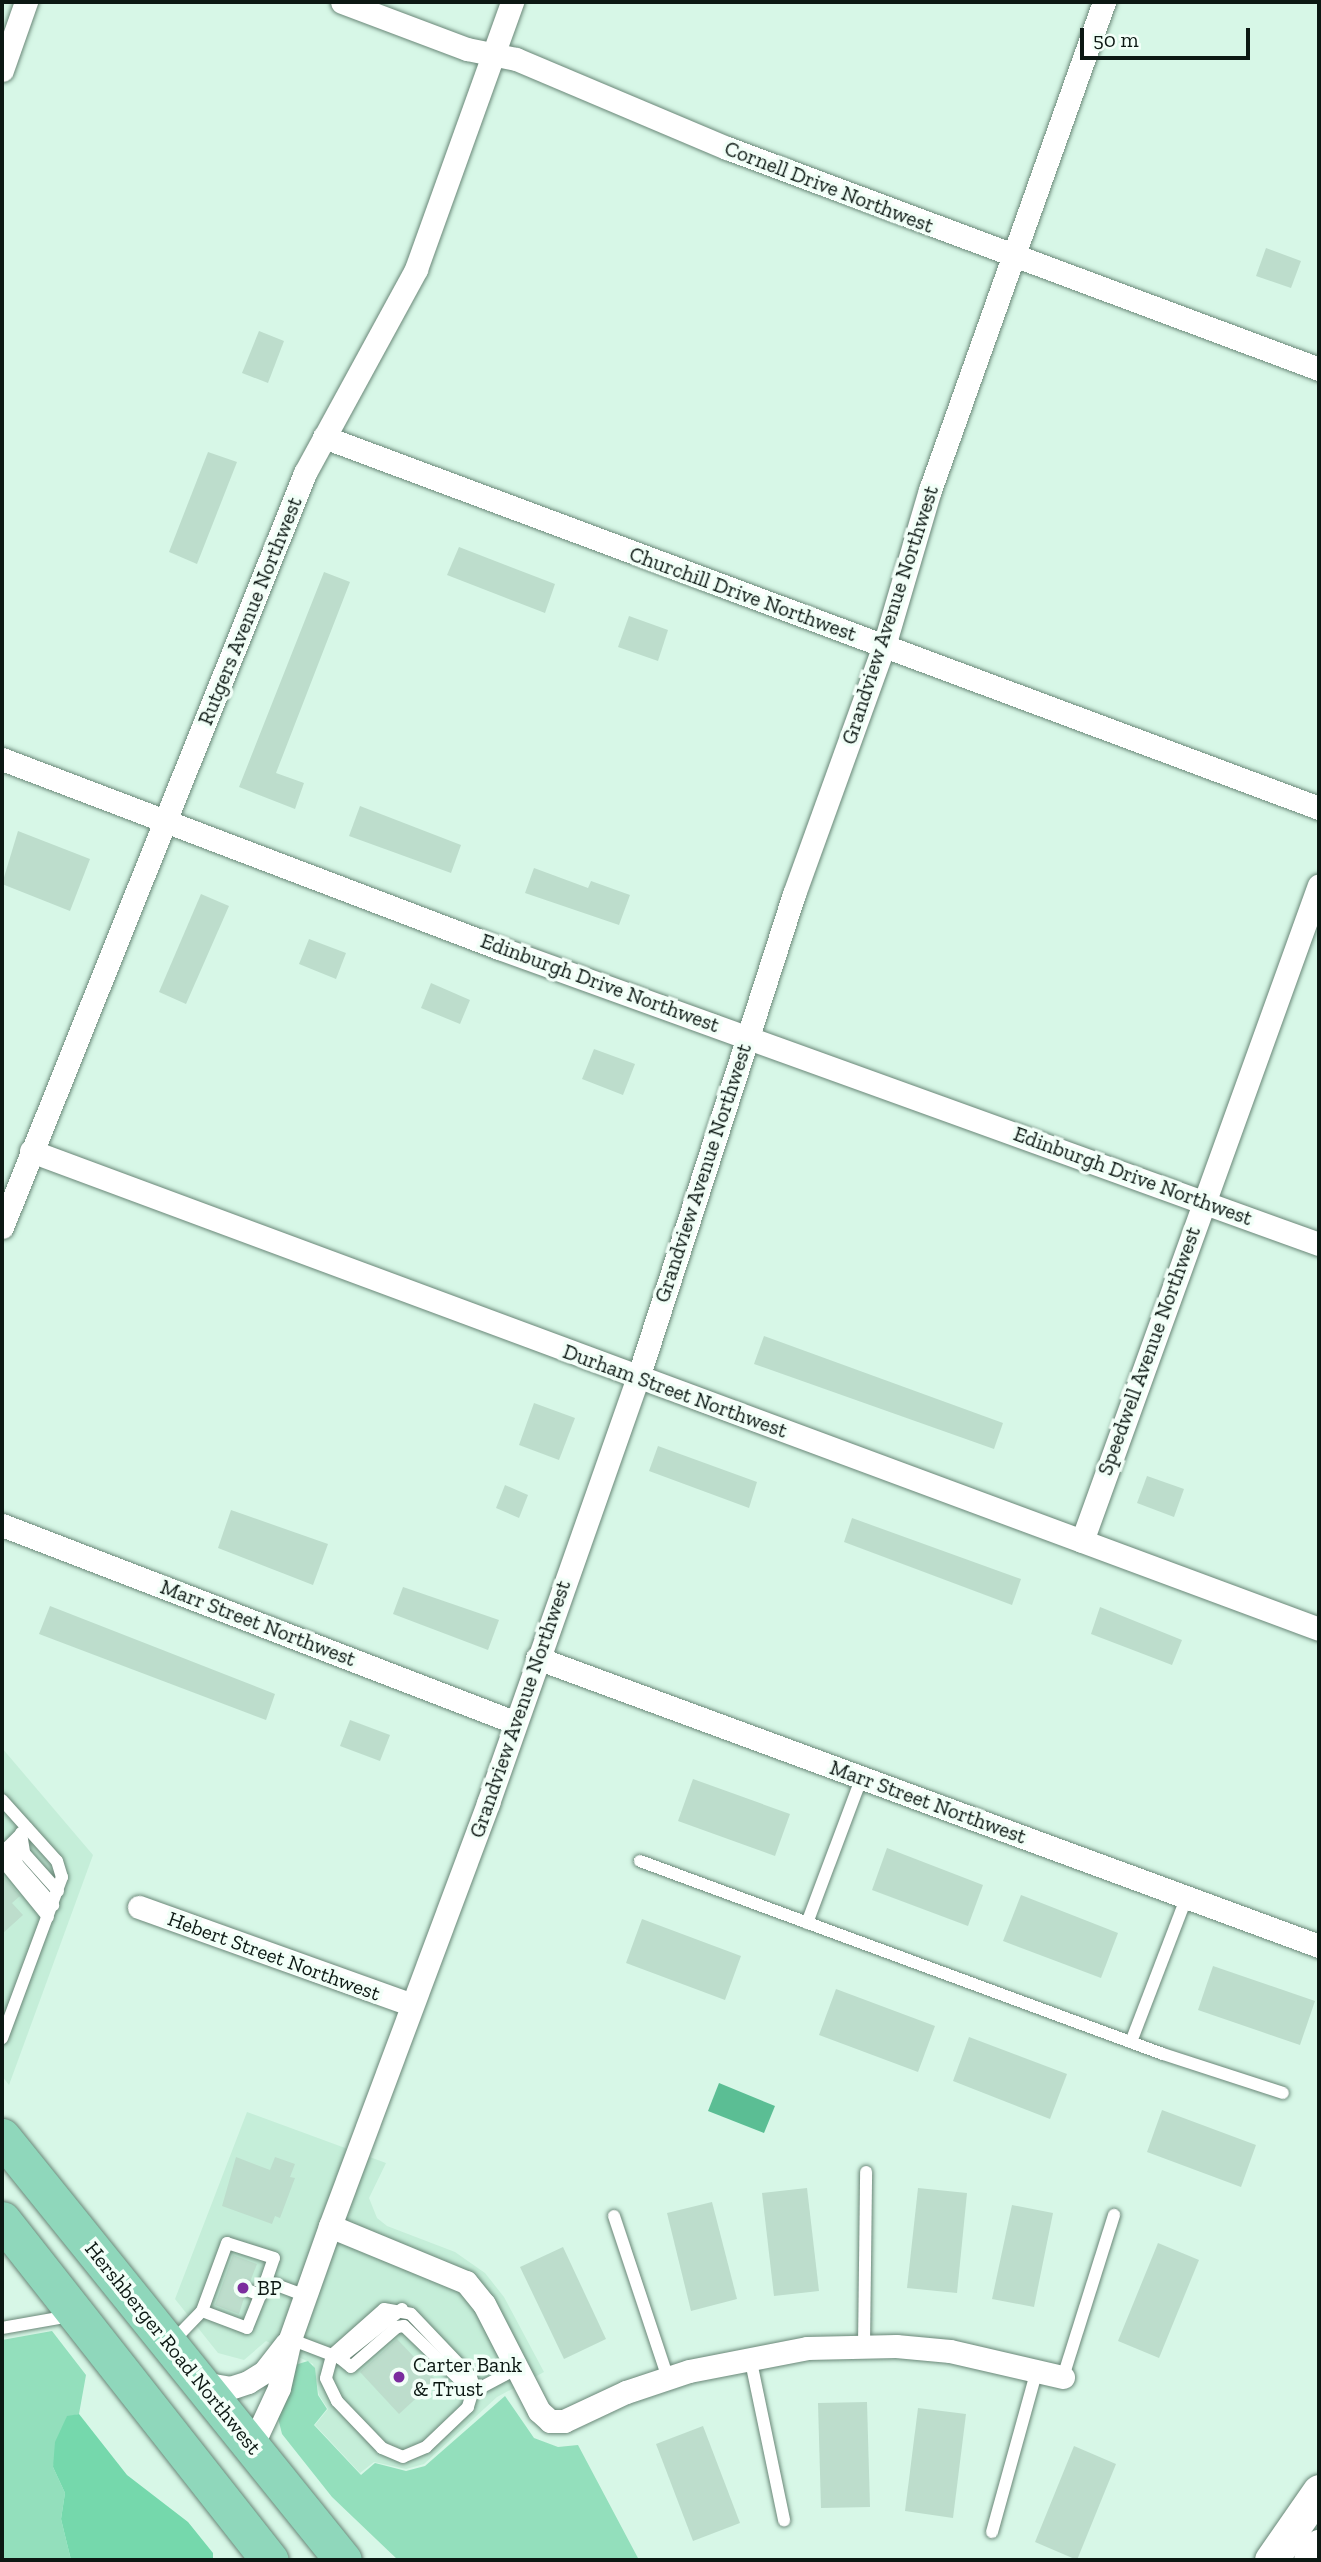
<!DOCTYPE html>
<style>
body{margin:0}
#map{position:relative;width:1321px;height:2562px;overflow:hidden;background:#d7f7e7;font-family:"Zilla Slab",serif}
div>[style]{position:absolute}
[style*='--x']{left:calc(var(--x)*1px);top:calc(var(--y)*1px);width:calc(var(--w)*1px);rotate:calc(var(--a)*1deg)}
.built>*{inset:0;background:#c5eed9}
.green>*{inset:0;background:#93dfbc}
.forest>*{inset:0;background:#75d8ac}
.water>*{inset:0;background:#5bbe94}
.building>*{inset:0;background:#bdddcc}
.roads{filter:drop-shadow(0 0 2px #6a8778) drop-shadow(0 0 2px #6a8778)}
.lane>*{height:12px;margin:-6px;padding:0 6px;transform-origin:6px;border-radius:6px;background:#fff}
.street>*{height:23px;margin:-11.5px;padding:0 11.5px;transform-origin:11.5px;border-radius:11.5px;background:#fff}
.secondary>*{height:33px;margin:-16.5px;padding:0 16.5px;transform-origin:16.5px;border-radius:16.5px;background:#fff}
.primary>*{height:37px;margin:-18.5px;padding:0 18.5px;transform-origin:18.5px;border-radius:18.5px;background:#8fd7bb}
.dots>*{width:19px;height:19px;translate:-50% -50%;box-sizing:border-box;border:4px solid #f2fff8;border-radius:50%}
span{translate:-50% -50%;white-space:nowrap;text-align:center;line-height:1.15;-webkit-text-stroke:7px #f2fff8;paint-order:stroke}
.street-label{font-size:21px;color:#0c1813}
.poi-label{font-size:21px;color:#0c1813}
.left{translate:0 -50%;text-align:left}
.frame{position:absolute;inset:0;border:4px solid #0c1813;pointer-events:none}
.scale{position:absolute;left:1080px;top:28px;width:170px;height:32px;box-sizing:border-box;border:4px solid #0c1813;border-top:0;padding-left:9px;font-size:21px;line-height:24px;white-space:nowrap;color:#0c1813;-webkit-text-stroke:5px #f2fff8;paint-order:stroke}
</style>
<div id="map">
<div class="built">
<i style="clip-path:polygon(2px 1748px,93px 1855px,9px 2085px,2px 2076px)"></i>
<i style="clip-path:polygon(247px 2112px,386px 2163px,369px 2198px,377px 2218px,387px 2226px,455px 2252px,485px 2273px,504px 2297px,544px 2372px,497px 2397px,424px 2464px,406px 2469px,374px 2462px,360px 2473px,315px 2425px,328px 2409px,319px 2395px,313px 2364px,266px 2341px,244px 2360px,218px 2353px,175px 2299px)"></i>
</div>
<div class="green">
<i style="clip-path:polygon(52px 2331px,86px 2375px,79px 2414px,67px 2417px,53px 2467px,65px 2493px,61px 2519px,71px 2560px,2px 2560px,2px 2340px)"></i>
<i style="clip-path:polygon(308px 2361px,315px 2368px,318px 2395px,327px 2409px,314px 2425px,361px 2475px,375px 2463px,406px 2471px,425px 2466px,505px 2396px,534px 2438px,558px 2447px,578px 2445px,639px 2560px,398px 2560px,332px 2497px,282px 2434px,277px 2414px,295px 2365px)"></i>
</div>
<div class="forest">
<i style="clip-path:polygon(79px 2414px,127px 2475px,188px 2522px,213px 2553px,213px 2560px,71px 2560px,61px 2519px,65px 2493px,53px 2467px,55px 2442px,67px 2416px)"></i>
</div>
<div class="water">
<i style="clip-path:polygon(719px 2083px,775px 2106px,764px 2133px,708px 2111px)"></i>
</div>
<div class="building">
<i style="clip-path:polygon(1266px 248px,1301px 261px,1291px 288px,1256px 276px)"></i>
<i style="clip-path:polygon(259px 331px,284px 341px,268px 383px,242px 373px)"></i>
<i style="clip-path:polygon(208px 452px,237px 462px,197px 564px,169px 552px)"></i>
<i style="clip-path:polygon(459px 547px,555px 584px,545px 613px,447px 575px)"></i>
<i style="clip-path:polygon(324px 572px,350px 582px,276px 773px,304px 783px,295px 809px,239px 787px)"></i>
<i style="clip-path:polygon(629px 616px,668px 630px,658px 661px,618px 647px)"></i>
<i style="clip-path:polygon(360px 806px,461px 845px,451px 873px,349px 836px)"></i>
<i style="clip-path:polygon(18px 831px,90px 859px,70px 911px,2px 884px)"></i>
<i style="clip-path:polygon(534px 868px,588px 888px,591px 881px,630px 895px,619px 925px,525px 893px)"></i>
<i style="clip-path:polygon(201px 894px,229px 906px,186px 1004px,159px 992px)"></i>
<i style="clip-path:polygon(309px 939px,346px 953px,336px 979px,299px 964px)"></i>
<i style="clip-path:polygon(431px 983px,470px 1000px,460px 1024px,421px 1008px)"></i>
<i style="clip-path:polygon(594px 1049px,635px 1064px,623px 1095px,582px 1079px)"></i>
<i style="clip-path:polygon(764px 1336px,1003px 1423px,994px 1449px,754px 1364px)"></i>
<i style="clip-path:polygon(534px 1403px,575px 1418px,559px 1460px,519px 1445px)"></i>
<i style="clip-path:polygon(658px 1446px,757px 1482px,749px 1508px,649px 1471px)"></i>
<i style="clip-path:polygon(1147px 1476px,1184px 1489px,1174px 1517px,1137px 1503px)"></i>
<i style="clip-path:polygon(505px 1485px,528px 1495px,519px 1518px,496px 1508px)"></i>
<i style="clip-path:polygon(231px 1510px,328px 1544px,313px 1585px,218px 1548px)"></i>
<i style="clip-path:polygon(852px 1518px,1021px 1579px,1012px 1605px,844px 1542px)"></i>
<i style="clip-path:polygon(403px 1587px,499px 1620px,488px 1650px,393px 1614px)"></i>
<i style="clip-path:polygon(50px 1606px,275px 1694px,266px 1720px,39px 1634px)"></i>
<i style="clip-path:polygon(1100px 1607px,1182px 1640px,1172px 1665px,1091px 1634px)"></i>
<i style="clip-path:polygon(350px 1720px,390px 1735px,380px 1761px,340px 1746px)"></i>
<i style="clip-path:polygon(693px 1779px,790px 1814px,775px 1856px,678px 1821px)"></i>
<i style="clip-path:polygon(887px 1848px,983px 1885px,968px 1926px,872px 1890px)"></i>
<i style="clip-path:polygon(3px 1876px,20px 1896px,12px 1903px,23px 1915px,2px 1934px)"></i>
<i style="clip-path:polygon(1021px 1895px,1118px 1933px,1101px 1978px,1003px 1941px)"></i>
<i style="clip-path:polygon(642px 1919px,741px 1956px,725px 2000px,626px 1963px)"></i>
<i style="clip-path:polygon(1213px 1966px,1315px 2001px,1300px 2045px,1198px 2010px)"></i>
<i style="clip-path:polygon(836px 1989px,935px 2026px,918px 2072px,819px 2035px)"></i>
<i style="clip-path:polygon(969px 2037px,1067px 2074px,1050px 2119px,953px 2081px)"></i>
<i style="clip-path:polygon(1162px 2110px,1256px 2145px,1241px 2187px,1147px 2152px)"></i>
<i style="clip-path:polygon(236px 2157px,270px 2170px,275px 2157px,295px 2164px,290px 2177px,295px 2178px,280px 2218px,275px 2216px,272px 2224px,222px 2206px)"></i>
<i style="clip-path:polygon(807px 2188px,819px 2291px,774px 2296px,762px 2193px)"></i>
<i style="clip-path:polygon(918px 2188px,967px 2193px,957px 2293px,907px 2288px)"></i>
<i style="clip-path:polygon(712px 2202px,737px 2299px,691px 2311px,667px 2213px)"></i>
<i style="clip-path:polygon(1012px 2205px,1053px 2213px,1034px 2307px,992px 2299px)"></i>
<i style="clip-path:polygon(1158px 2243px,1199px 2260px,1159px 2358px,1118px 2341px)"></i>
<i style="clip-path:polygon(563px 2247px,606px 2339px,564px 2359px,520px 2267px)"></i>
<i style="clip-path:polygon(233px 2255px,257px 2264px,250px 2282px,239px 2286px,244px 2298px,239px 2314px,215px 2305px)"></i>
<i style="clip-path:polygon(397px 2339px,436px 2380px,399px 2414px,360px 2372px)"></i>
<i style="clip-path:polygon(867px 2402px,870px 2507px,821px 2508px,818px 2403px)"></i>
<i style="clip-path:polygon(918px 2408px,966px 2414px,953px 2518px,905px 2511px)"></i>
<i style="clip-path:polygon(703px 2426px,740px 2523px,693px 2541px,656px 2444px)"></i>
<i style="clip-path:polygon(1074px 2446px,1116px 2464px,1077px 2560px,1035px 2542px)"></i>
</div>
<div class="roads">
<div class="lane">
<i style="--x:2;--y:1800;--w:82;--a:48"></i>
<i style="--x:57;--y:1861;--w:17;--a:73"></i>
<i style="--x:62;--y:1877;--w:172;--a:110.4"></i>
<i style="--x:27;--y:1828;--w:27;--a:135"></i>
<i style="--x:8;--y:1847;--w:17;--a:100"></i>
<i style="--x:5;--y:1864;--w:68;--a:50.9"></i>
<i style="--x:21;--y:1833;--w:20;--a:81"></i>
<i style="--x:24;--y:1853;--w:51;--a:48.2"></i>
<i style="--x:13;--y:1843;--w:21;--a:79"></i>
<i style="--x:17;--y:1864;--w:55;--a:48.7"></i>
<i style="--x:640;--y:1861;--w:557;--a:20.26"></i>
<i style="--x:1163;--y:2054;--w:126;--a:18"></i>
<i style="--x:807;--y:1923;--w:156;--a:-69.4"></i>
<i style="--x:1131;--y:2042;--w:156;--a:-69"></i>
<i style="--x:614;--y:2216;--w:171;--a:71.6"></i>
<i style="--x:266;--y:2281;--w:24;--a:-71"></i>
<i style="--x:274;--y:2258;--w:49;--a:-162.3"></i>
<i style="--x:227;--y:2243;--w:72;--a:110.2"></i>
<i style="--x:202;--y:2311;--w:48;--a:20.7"></i>
<i style="--x:247;--y:2328;--w:51;--a:-68"></i>
<i style="--x:266;--y:2281;--w:43;--a:20.6"></i>
<i style="--x:247;--y:2290;--w:15;--a:20"></i>
<i style="--x:384;--y:2309;--w:27;--a:10"></i>
<i style="--x:411;--y:2314;--w:87;--a:46.4"></i>
<i style="--x:471;--y:2377;--w:10;--a:73"></i>
<i style="--x:474;--y:2387;--w:21;--a:107"></i>
<i style="--x:468;--y:2407;--w:58;--a:136.4"></i>
<i style="--x:426;--y:2447;--w:25;--a:157"></i>
<i style="--x:403;--y:2457;--w:23;--a:-157"></i>
<i style="--x:382;--y:2448;--w:65;--a:-133.8"></i>
<i style="--x:337;--y:2401;--w:25;--a:-116"></i>
<i style="--x:326;--y:2378;--w:24;--a:-75"></i>
<i style="--x:332;--y:2355;--w:69;--a:-41.5"></i>
<i style="--x:2;--y:2328;--w:69;--a:-10"></i>
<i style="--x:290;--y:2339;--w:53;--a:20.8"></i>
<i style="--x:340;--y:2358;--w:14;--a:39"></i>
<i style="--x:351;--y:2367;--w:61;--a:-41"></i>
<i style="--x:397;--y:2327;--w:7;--a:-8"></i>
<i style="--x:404;--y:2326;--w:82;--a:44"></i>
<i style="--x:463;--y:2383;--w:19;--a:12"></i>
<i style="--x:482;--y:2387;--w:40;--a:-28"></i>
<i style="--x:171;--y:2343;--w:45;--a:-45.9"></i>
<i style="--x:864;--y:2346;--w:174;--a:-89.3"></i>
<i style="--x:750;--y:2357;--w:167;--a:78.2"></i>
<i style="--x:340;--y:2358;--w:79;--a:-38.3"></i>
<i style="--x:1063;--y:2377;--w:170;--a:-72.5"></i>
<i style="--x:992;--y:2532;--w:168;--a:-74.5"></i>
</div>
<div class="street">
<i style="--x:342;--y:2;--w:134;--a:20.6"></i>
<i style="--x:467;--y:49;--w:50;--a:11.5"></i>
<i style="--x:516;--y:59;--w:229;--a:22.9"></i>
<i style="--x:727;--y:148;--w:632;--a:20.47"></i>
<i style="--x:2;--y:70;--w:72;--a:-70.6"></i>
<i style="--x:324;--y:437;--w:1062;--a:20.45"></i>
<i style="--x:2;--y:759;--w:532;--a:20.82"></i>
<i style="--x:499;--y:948;--w:872;--a:19.85"></i>
<i style="--x:31;--y:1151;--w:1374;--a:20.36"></i>
<i style="--x:2;--y:1227;--w:813;--a:-68.11"></i>
<i style="--x:305;--y:473;--w:232;--a:-61.4"></i>
<i style="--x:416;--y:269;--w:284;--a:-70.2"></i>
<i style="--x:2;--y:1525;--w:549;--a:21.05"></i>
<i style="--x:1082;--y:1541;--w:697;--a:-70.14"></i>
<i style="--x:537;--y:1658;--w:833;--a:20.22"></i>
<i style="--x:139;--y:1907;--w:288;--a:19.7"></i>
<i style="--x:330;--y:2226;--w:147;--a:22.4"></i>
<i style="--x:466;--y:2282;--w:28;--a:51"></i>
<i style="--x:484;--y:2304;--w:120;--a:62.8"></i>
<i style="--x:539;--y:2411;--w:15;--a:42"></i>
<i style="--x:550;--y:2421;--w:14;--a:0"></i>
<i style="--x:564;--y:2421;--w:68;--a:-25.1"></i>
<i style="--x:626;--y:2392;--w:66;--a:-18.4"></i>
<i style="--x:689;--y:2371;--w:120;--a:-11"></i>
<i style="--x:807;--y:2348;--w:89;--a:-1.3"></i>
<i style="--x:896;--y:2346;--w:54;--a:5.3"></i>
<i style="--x:950;--y:2351;--w:116;--a:13"></i>
<i style="--x:202;--y:2383;--w:28;--a:10"></i>
<i style="--x:230;--y:2388;--w:19;--a:-18"></i>
<i style="--x:248;--y:2382;--w:19;--a:-32"></i>
<i style="--x:264;--y:2372;--w:36;--a:-52"></i>
<i style="--x:252;--y:2446;--w:64;--a:-65"></i>
<i style="--x:279;--y:2388;--w:50;--a:-77.3"></i>
<i style="--x:290;--y:2339;--w:120;--a:-70.5"></i>
<i style="--x:330;--y:2226;--w:452;--a:-69.5"></i>
<i style="--x:488;--y:1803;--w:451;--a:-70.6"></i>
<i style="--x:638;--y:1378;--w:509;--a:-72.14"></i>
<i style="--x:794;--y:894;--w:264;--a:-70.1"></i>
<i style="--x:884;--y:646;--w:163;--a:-73.6"></i>
<i style="--x:930;--y:490;--w:518;--a:-70.38"></i>
</div>
<div class="secondary">
<i style="--x:1271;--y:2560;--w:84;--a:-55.2"></i>
<i style="--x:1310;--y:2560;--w:17;--a:-57"></i>
</div>
<div class="primary">
<i style="--x:2;--y:2137;--w:543;--a:51.13"></i>
<i style="--x:2;--y:2220;--w:433;--a:51.8"></i>
</div>
</div>
<div class="dots">
<i style="left:243px;top:2288px;background:#7b2d9e"></i>
<i style="left:399px;top:2377px;background:#7b2d9e"></i>
</div>
<div class="street-label">
<span style="left:829px;top:187px;rotate:21deg">Cornell Drive Northwest</span>
<span style="left:743px;top:594px;rotate:20deg">Churchill Drive Northwest</span>
<span style="left:250px;top:611px;rotate:-68deg">Rutgers Avenue Northwest</span>
<span style="left:890px;top:615px;rotate:-72deg">Grandview Avenue Northwest</span>
<span style="left:600px;top:983px;rotate:20deg">Edinburgh Drive Northwest</span>
<span style="left:703px;top:1173px;rotate:-72deg">Grandview Avenue Northwest</span>
<span style="left:1133px;top:1176px;rotate:20deg">Edinburgh Drive Northwest</span>
<span style="left:1149px;top:1351px;rotate:-70deg">Speedwell Avenue Northwest</span>
<span style="left:675px;top:1391px;rotate:20deg">Durham Street Northwest</span>
<span style="left:258px;top:1623px;rotate:21deg">Marr Street Northwest</span>
<span style="left:520px;top:1709px;rotate:-71deg">Grandview Avenue Northwest</span>
<span style="left:928px;top:1802px;rotate:20deg">Marr Street Northwest</span>
<span style="left:274px;top:1956px;rotate:20deg">Hebert Street Northwest</span>
<span style="left:173px;top:2348px;rotate:51deg">Hershberger Road Northwest</span>
</div>
<div class="poi-label">
<span class="left" style="left:257px;top:2288px">BP</span>
<span class="left" style="left:413px;top:2377px">Carter Bank<br>&amp; Trust</span>
</div>
<div class="frame"></div>
<div class="scale">50 m</div>
</div>
